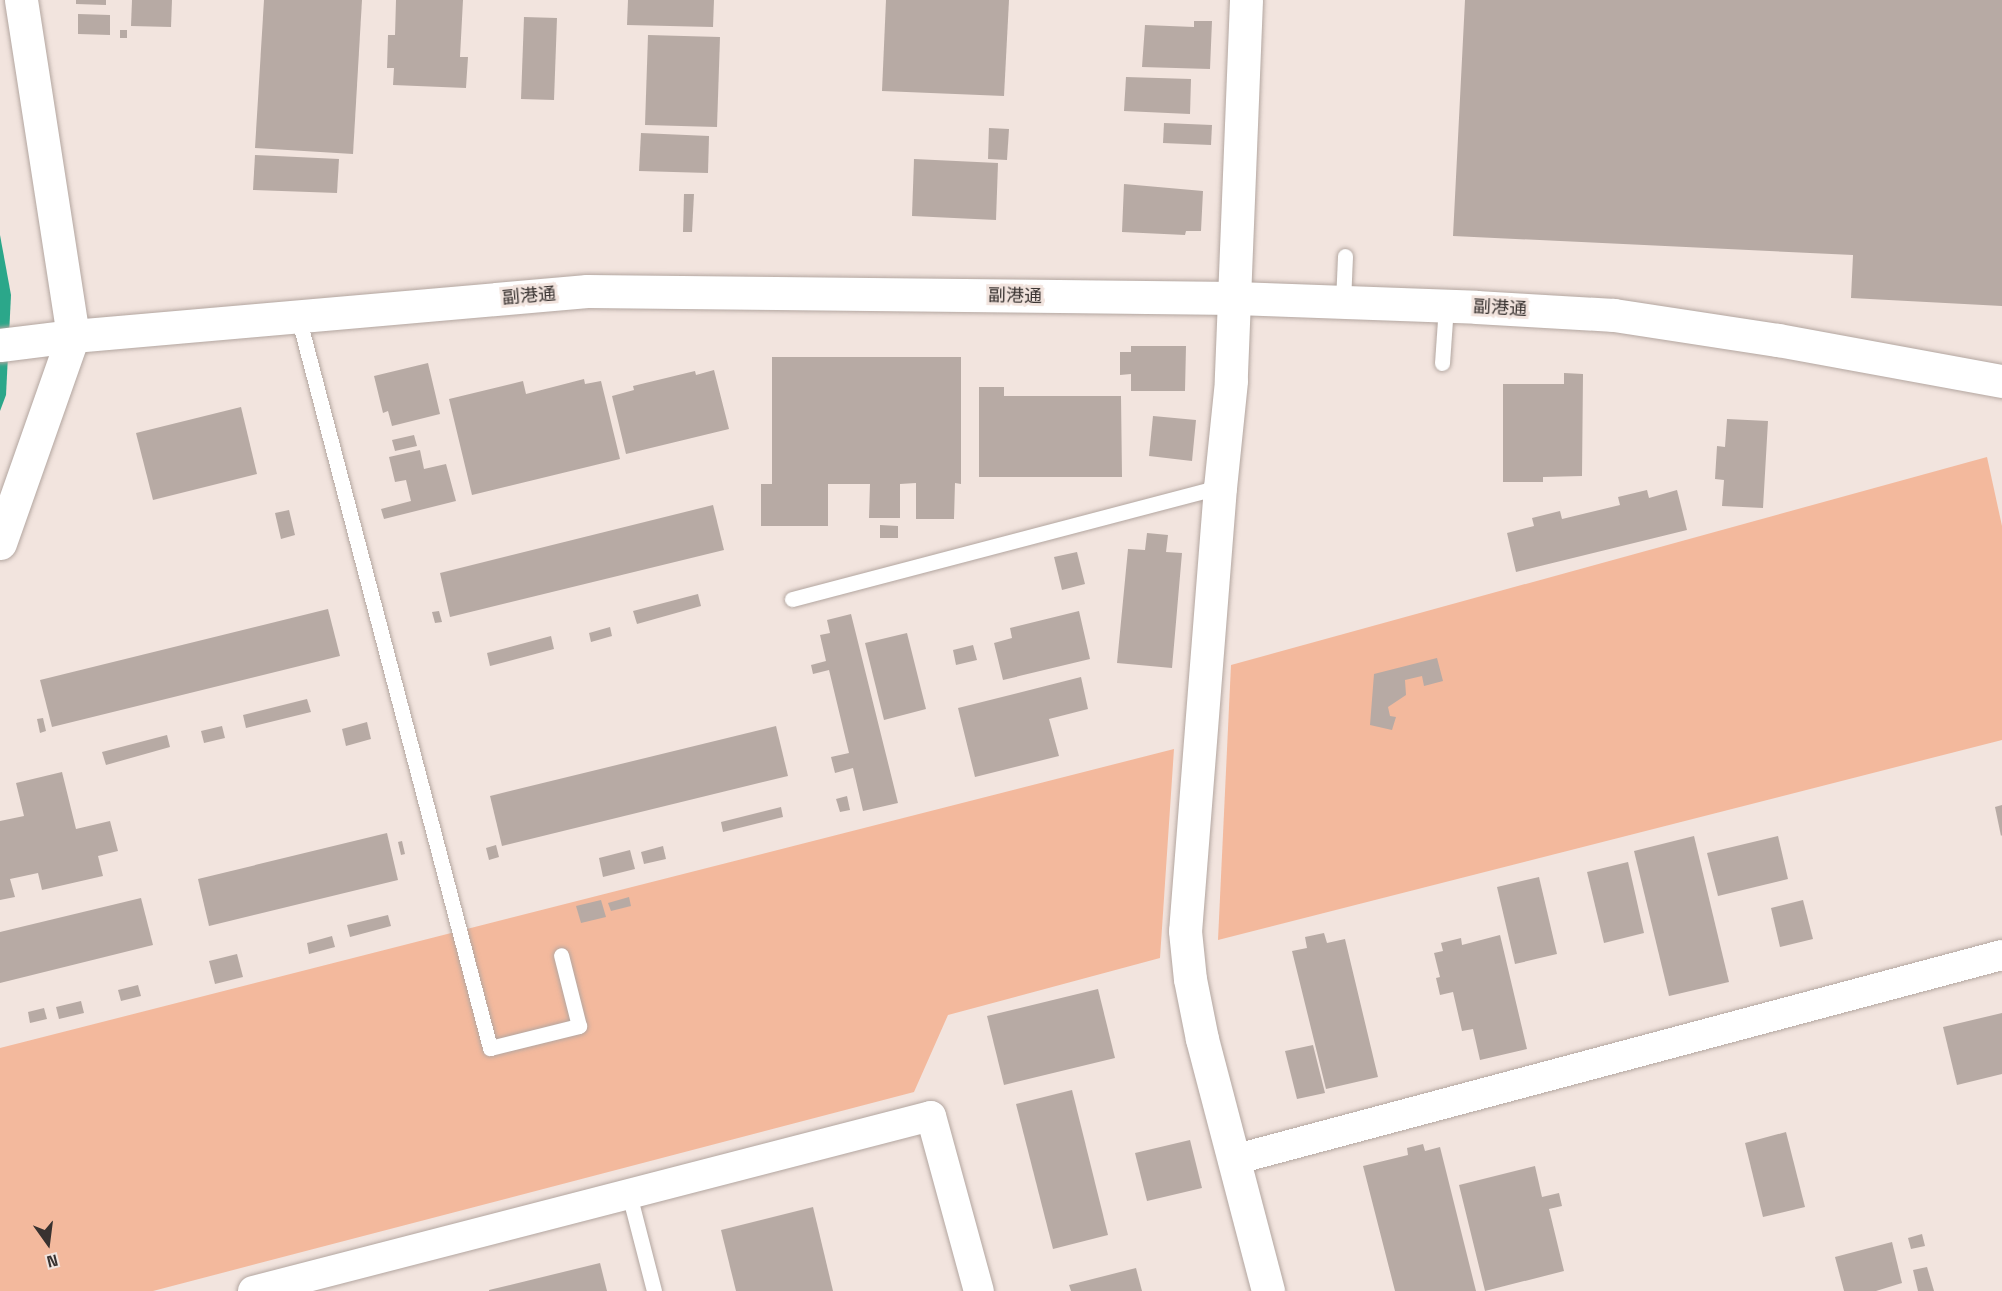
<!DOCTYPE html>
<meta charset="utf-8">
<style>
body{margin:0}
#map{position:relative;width:2002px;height:1291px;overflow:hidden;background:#f2e4de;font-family:"Space Grotesk","Noto Sans JP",sans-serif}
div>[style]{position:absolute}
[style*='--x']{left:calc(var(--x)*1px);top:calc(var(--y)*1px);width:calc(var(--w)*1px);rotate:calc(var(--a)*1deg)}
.green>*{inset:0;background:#f3b99d}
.water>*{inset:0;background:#2ba78a}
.building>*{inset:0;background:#b7aaa4}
.roads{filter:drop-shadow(0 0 2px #b3a6a0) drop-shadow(0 0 2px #b3a6a0)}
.service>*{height:15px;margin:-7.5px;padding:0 7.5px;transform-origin:7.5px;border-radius:7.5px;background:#fff}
.minor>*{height:30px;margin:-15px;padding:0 15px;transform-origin:15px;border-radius:15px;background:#fff}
.tertiary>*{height:33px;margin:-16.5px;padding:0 16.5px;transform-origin:16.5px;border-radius:16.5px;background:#fff}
span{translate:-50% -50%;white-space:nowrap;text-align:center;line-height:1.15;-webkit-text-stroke:6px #f2e4de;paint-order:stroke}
.street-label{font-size:18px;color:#383230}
.north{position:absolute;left:18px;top:1213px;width:60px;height:60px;-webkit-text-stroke:4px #f2e4de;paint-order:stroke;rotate:166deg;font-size:16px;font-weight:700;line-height:24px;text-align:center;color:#383230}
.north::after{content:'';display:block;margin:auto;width:21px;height:27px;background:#383230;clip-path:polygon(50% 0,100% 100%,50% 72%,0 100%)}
</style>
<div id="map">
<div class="green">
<i style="clip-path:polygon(1987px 457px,2002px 526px,2002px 740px,1218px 940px,1231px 665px)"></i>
<i style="clip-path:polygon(1174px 749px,1160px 958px,948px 1015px,914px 1092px,153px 1291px,0 1291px,0 1048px)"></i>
</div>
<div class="water">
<i style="clip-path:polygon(0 235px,11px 295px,6px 395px,0 411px)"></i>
</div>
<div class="building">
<i style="clip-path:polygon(76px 0,106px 0,106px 5px,76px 4px)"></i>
<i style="clip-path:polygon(132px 0,172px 0,171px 27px,131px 26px)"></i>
<i style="clip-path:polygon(264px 0,362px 0,353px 154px,255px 148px)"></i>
<i style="clip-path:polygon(396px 0,463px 0,460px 57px,468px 57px,466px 88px,393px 85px,394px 68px,387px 68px,388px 35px,395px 35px)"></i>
<i style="clip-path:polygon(628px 0,714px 0,713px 27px,627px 25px)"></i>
<i style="clip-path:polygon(886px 0,1009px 0,1004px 96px,882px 91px)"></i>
<i style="clip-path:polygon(1465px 0,2002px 0,2002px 306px,1851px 298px,1853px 255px,1453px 236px)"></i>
<i style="clip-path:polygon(78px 14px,110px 15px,110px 35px,78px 34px)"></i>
<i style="clip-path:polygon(524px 17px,557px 18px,554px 100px,521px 99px)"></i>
<i style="clip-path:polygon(1194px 21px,1212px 21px,1210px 69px,1142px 67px,1145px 25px,1194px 27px)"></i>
<i style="clip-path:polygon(120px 30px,127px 30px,127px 38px,120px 38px)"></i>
<i style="clip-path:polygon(648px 35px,720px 37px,717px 127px,645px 125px)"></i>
<i style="clip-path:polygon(1126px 77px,1191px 79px,1190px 114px,1124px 111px)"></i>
<i style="clip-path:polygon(1164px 123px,1212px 125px,1211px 145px,1163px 143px)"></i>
<i style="clip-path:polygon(989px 128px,1009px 129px,1007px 160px,988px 159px)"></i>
<i style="clip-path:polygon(641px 133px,709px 136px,708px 173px,639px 171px)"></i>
<i style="clip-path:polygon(255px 155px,339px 159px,337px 193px,253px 190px)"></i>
<i style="clip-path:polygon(914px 159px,998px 163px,996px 220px,912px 216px)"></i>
<i style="clip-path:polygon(1124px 184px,1203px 191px,1201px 231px,1186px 231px,1185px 235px,1122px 232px)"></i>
<i style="clip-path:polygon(684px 194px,694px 194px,692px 232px,683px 232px)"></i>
<i style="clip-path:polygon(1131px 346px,1186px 346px,1185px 391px,1131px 391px,1131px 374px,1120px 375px,1120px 352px,1131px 352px)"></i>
<i style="clip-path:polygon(772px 357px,961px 357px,961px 484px,955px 483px,954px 519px,916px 519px,916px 483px,900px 484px,900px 518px,869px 518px,870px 484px,828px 484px,828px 526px,761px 526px,761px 484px,772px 484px)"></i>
<i style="clip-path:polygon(428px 363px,440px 414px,392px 426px,388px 411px,383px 413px,374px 376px)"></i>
<i style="clip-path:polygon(714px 370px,729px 429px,626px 454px,612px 396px,634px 390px,633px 386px,695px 371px,696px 375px)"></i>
<i style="clip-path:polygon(1564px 373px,1583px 374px,1582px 476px,1543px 477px,1543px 482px,1503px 482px,1503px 384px,1564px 384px)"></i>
<i style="clip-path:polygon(584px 379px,585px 384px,601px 381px,620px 459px,472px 495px,449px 399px,523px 381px,526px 394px)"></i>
<i style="clip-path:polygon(979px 387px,1004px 387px,1004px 396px,1121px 396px,1122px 477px,979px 477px)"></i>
<i style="clip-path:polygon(241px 407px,257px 474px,153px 500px,136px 433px)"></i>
<i style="clip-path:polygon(1153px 416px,1196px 420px,1192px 461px,1149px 456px)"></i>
<i style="clip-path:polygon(1727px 419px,1768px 421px,1763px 508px,1722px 506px,1724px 480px,1715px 479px,1717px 446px,1725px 447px)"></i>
<i style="clip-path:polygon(414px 435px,417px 446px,395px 451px,392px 440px)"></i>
<i style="clip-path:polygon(420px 450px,424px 469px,446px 464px,456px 501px,384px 519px,381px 509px,411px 501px,406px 480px,395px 482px,389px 457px)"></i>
<i style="clip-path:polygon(1647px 490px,1649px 498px,1677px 490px,1687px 530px,1516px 572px,1507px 533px,1534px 526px,1532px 518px,1560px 511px,1562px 519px,1620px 505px,1618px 497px)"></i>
<i style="clip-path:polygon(713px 505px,724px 550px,450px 617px,440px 573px)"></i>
<i style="clip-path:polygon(289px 510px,295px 535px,281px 539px,275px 513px)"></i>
<i style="clip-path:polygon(880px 525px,898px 526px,898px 538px,880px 538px)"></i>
<i style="clip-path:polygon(1147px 533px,1168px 535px,1166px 552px,1182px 553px,1172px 668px,1117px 663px,1128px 549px,1145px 550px)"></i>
<i style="clip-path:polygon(1077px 552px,1085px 584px,1062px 590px,1054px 557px)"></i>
<i style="clip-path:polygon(698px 594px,701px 606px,637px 624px,633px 611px)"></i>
<i style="clip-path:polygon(328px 609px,340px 656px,52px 727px,40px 680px)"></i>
<i style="clip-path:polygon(439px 611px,442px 622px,435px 623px,432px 612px)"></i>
<i style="clip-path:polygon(1079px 611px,1090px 659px,1003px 680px,994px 643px,1012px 638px,1010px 628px)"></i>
<i style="clip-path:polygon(851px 614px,898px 803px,863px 811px,853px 768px,835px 773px,831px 757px,849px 753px,829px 670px,813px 674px,811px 665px,826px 661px,820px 635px,830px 633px,827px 620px)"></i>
<i style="clip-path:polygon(610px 627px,612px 636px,591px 642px,589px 633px)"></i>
<i style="clip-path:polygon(907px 633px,926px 709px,884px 720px,865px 643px)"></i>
<i style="clip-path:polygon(551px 636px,554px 649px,490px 666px,487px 653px)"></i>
<i style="clip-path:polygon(973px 645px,977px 660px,956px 665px,953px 650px)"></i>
<i style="clip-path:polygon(1437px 658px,1443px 681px,1424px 686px,1422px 676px,1405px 680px,1406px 695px,1388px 707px,1390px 716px,1396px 717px,1392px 730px,1370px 725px,1374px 674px)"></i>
<i style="clip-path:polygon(1081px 677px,1088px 709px,1049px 719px,1059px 756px,975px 777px,958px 708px)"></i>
<i style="clip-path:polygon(307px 699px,311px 712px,246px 728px,243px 715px)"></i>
<i style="clip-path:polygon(43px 718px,46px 731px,40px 733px,37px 719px)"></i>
<i style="clip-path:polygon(367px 722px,371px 739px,346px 746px,342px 729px)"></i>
<i style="clip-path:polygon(222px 726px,225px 738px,204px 743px,201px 731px)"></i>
<i style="clip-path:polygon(776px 726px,788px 776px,502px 846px,490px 796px)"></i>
<i style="clip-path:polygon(167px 735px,170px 747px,106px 765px,102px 752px)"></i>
<i style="clip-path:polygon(62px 772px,76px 829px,110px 821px,118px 851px,98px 856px,103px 876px,42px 890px,38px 873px,10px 879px,15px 897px,0 900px,0 821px,24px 816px,16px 783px)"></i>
<i style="clip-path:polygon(847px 796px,850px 810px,840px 812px,836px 799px)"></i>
<i style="clip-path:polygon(2002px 805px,2002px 835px,2001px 836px,1995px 807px)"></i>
<i style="clip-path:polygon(781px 807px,783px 817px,723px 832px,721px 822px)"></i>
<i style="clip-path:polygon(387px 833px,398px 880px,209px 926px,198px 879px)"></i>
<i style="clip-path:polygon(1694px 836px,1729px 982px,1669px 996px,1634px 851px)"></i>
<i style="clip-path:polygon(1778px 836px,1788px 879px,1718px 896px,1707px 853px)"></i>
<i style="clip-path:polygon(402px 841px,405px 854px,401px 855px,398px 842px)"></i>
<i style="clip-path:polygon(496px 845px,499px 857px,489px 860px,486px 848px)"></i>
<i style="clip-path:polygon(663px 846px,666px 859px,644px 864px,641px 852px)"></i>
<i style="clip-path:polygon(630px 850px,635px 869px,603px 877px,599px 858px)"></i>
<i style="clip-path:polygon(1628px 862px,1644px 933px,1604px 943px,1587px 872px)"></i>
<i style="clip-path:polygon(1539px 877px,1557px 954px,1515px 964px,1497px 887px)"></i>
<i style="clip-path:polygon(629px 897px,631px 906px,611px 911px,608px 903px)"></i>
<i style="clip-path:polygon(141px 898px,153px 945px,0 983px,0 932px)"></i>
<i style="clip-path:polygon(601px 900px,606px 917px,581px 923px,576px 906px)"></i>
<i style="clip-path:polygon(1803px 900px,1813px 939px,1780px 947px,1771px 908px)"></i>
<i style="clip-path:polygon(388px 915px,391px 926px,350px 937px,347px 925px)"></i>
<i style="clip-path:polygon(1324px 933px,1327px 943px,1345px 939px,1378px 1077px,1326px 1089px,1292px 951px,1307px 948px,1305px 937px)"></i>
<i style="clip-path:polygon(1500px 935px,1527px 1049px,1480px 1060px,1473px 1029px,1462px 1031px,1453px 992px,1440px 995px,1436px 978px,1440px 977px,1434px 953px,1443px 951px,1441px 943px,1461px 938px,1462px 945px)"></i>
<i style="clip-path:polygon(332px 936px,335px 947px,309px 954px,307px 943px)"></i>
<i style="clip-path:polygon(237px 954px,243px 977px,215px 984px,209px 961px)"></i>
<i style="clip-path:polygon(138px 985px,141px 996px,121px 1001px,118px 990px)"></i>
<i style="clip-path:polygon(1098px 989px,1115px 1058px,1004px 1085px,987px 1016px)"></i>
<i style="clip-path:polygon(81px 1001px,84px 1013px,59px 1019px,56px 1007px)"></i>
<i style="clip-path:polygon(44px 1008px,47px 1019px,30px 1023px,28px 1012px)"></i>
<i style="clip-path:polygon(2002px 1013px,2002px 1074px,1957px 1085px,1943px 1027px)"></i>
<i style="clip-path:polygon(1313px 1045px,1325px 1093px,1297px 1099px,1285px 1051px)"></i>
<i style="clip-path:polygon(1072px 1090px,1108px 1235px,1053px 1249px,1016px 1104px)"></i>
<i style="clip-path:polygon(1786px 1132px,1805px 1207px,1763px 1217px,1745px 1143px)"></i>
<i style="clip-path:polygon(1190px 1140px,1202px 1188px,1147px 1201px,1135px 1153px)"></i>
<i style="clip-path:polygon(1423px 1144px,1425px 1151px,1440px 1147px,1476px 1291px,1395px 1291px,1363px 1166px,1408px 1155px,1407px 1148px)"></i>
<i style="clip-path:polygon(1535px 1166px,1542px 1197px,1559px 1193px,1562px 1206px,1549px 1209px,1564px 1271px,1485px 1291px,1459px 1185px)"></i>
<i style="clip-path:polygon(813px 1207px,833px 1291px,736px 1291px,721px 1230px)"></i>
<i style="clip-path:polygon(1922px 1234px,1925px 1246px,1911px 1249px,1908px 1238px)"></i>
<i style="clip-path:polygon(1892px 1242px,1902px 1283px,1876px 1291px,1844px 1291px,1835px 1257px)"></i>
<i style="clip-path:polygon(600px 1263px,607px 1291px,489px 1291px,489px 1290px)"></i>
<i style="clip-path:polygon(1927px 1267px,1934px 1291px,1918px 1291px,1913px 1270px)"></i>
<i style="clip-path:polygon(1136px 1268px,1142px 1291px,1071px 1291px,1069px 1285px)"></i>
</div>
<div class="roads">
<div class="service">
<i style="--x:1343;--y:302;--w:46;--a:-87.5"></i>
<i style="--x:298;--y:316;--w:757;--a:75.3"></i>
<i style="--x:490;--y:1048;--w:92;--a:-13.9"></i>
<i style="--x:579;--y:1026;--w:73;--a:-104.2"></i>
<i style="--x:1442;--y:363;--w:57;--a:-86"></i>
<i style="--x:792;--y:599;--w:442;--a:-14.7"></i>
<i style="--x:629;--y:1194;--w:100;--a:75.5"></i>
</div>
<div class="minor">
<i style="--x:1233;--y:1160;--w:796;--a:-14.93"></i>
<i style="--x:253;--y:1291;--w:700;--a:-14.47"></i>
<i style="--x:931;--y:1116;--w:181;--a:74.7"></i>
</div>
<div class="tertiary">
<i style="--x:1246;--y:0;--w:381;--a:92.3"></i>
<i style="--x:1231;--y:381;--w:107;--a:95.9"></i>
<i style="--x:1220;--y:487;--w:445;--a:94.5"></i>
<i style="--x:1185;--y:931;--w:48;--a:84.1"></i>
<i style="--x:1190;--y:979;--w:61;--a:78.7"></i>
<i style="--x:1202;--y:1039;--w:260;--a:75.3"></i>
<i style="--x:0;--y:345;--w:74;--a:-7"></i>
<i style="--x:73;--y:336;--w:516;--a:-5"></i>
<i style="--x:587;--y:291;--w:649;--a:0.62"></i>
<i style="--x:1236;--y:298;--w:240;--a:2.1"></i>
<i style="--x:1476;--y:307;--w:138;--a:3.3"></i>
<i style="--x:1614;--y:315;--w:166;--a:8.7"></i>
<i style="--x:1778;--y:340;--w:228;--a:10.4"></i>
<i style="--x:0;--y:543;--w:219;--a:-70.6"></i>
<i style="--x:73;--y:336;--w:340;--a:-98.8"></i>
</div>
</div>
<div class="street-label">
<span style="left:529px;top:296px;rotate:-5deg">副港通</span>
<span style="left:1015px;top:296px;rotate:1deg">副港通</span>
<span style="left:1500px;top:308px;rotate:3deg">副港通</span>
</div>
<div class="north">N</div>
</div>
